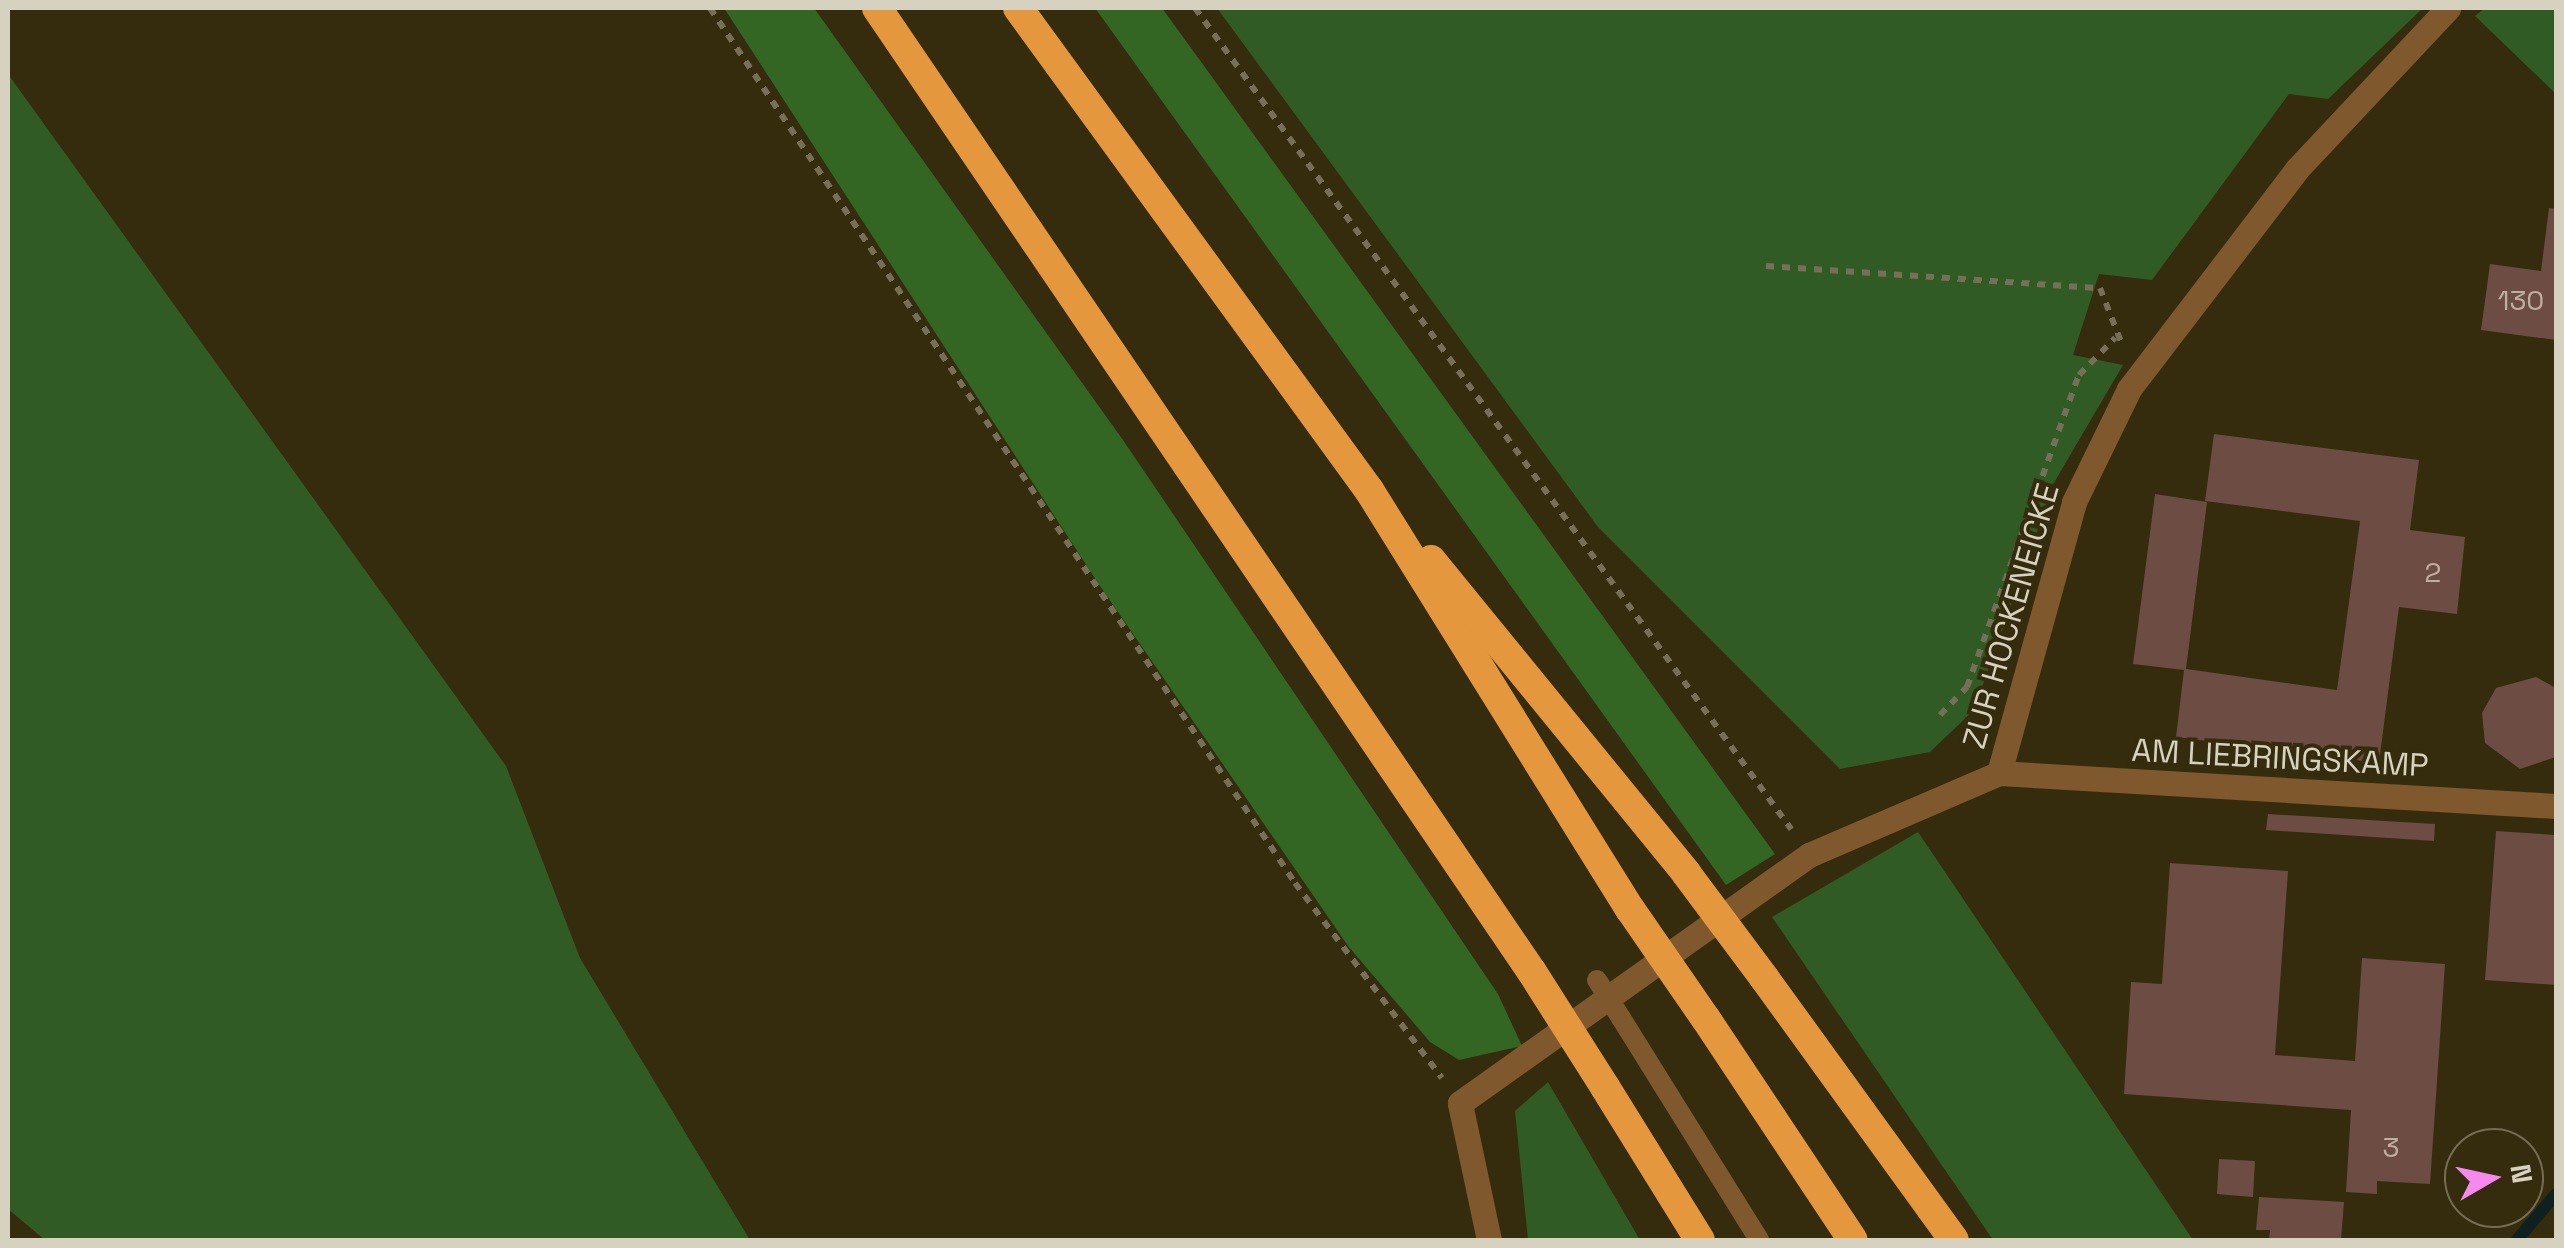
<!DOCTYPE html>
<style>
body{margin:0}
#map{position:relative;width:2564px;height:1248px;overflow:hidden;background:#352b0d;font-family:"Space Grotesk",sans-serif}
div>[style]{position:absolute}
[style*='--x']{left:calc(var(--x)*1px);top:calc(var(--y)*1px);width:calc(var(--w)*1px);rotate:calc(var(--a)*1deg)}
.green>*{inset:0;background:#315b24}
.forest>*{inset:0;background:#326622}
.stream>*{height:12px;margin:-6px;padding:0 6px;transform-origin:6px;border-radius:6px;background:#0f2020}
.building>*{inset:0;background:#6d4c44}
.path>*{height:6px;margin-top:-3px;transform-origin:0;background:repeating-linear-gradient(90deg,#786f57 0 8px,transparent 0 16px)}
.service>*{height:20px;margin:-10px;padding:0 10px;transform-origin:10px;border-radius:10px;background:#7f582d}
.minor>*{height:25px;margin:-12.5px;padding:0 12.5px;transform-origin:12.5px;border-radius:12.5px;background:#7f582d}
.motorway>*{height:30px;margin:-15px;padding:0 15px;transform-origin:15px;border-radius:15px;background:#e4973c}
.service-bridge>*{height:20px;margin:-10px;padding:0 10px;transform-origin:10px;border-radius:10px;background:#7f582d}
.motorway-bridge>*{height:30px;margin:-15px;padding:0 15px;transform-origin:15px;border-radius:15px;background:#e4973c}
span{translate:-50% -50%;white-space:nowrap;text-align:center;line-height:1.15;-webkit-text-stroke:8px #352b0d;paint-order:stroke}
.number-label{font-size:28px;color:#bcb0a1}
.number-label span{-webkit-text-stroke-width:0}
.street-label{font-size:32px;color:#d7d1c0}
.frame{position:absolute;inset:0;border:10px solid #d7d1c0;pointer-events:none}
.north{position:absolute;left:2444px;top:1128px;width:100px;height:100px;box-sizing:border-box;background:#352b0d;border:2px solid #766d55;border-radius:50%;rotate:81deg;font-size:28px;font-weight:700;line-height:40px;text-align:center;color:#d7d1c0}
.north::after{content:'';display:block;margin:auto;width:35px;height:45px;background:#f689ed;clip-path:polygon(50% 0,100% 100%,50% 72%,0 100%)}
</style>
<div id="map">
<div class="green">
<i style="clip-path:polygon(1217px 8px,2423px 8px,2328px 99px,2289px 94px,2152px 280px,2099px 274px,2073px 355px,2123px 365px,2055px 481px,1974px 710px,1930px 752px,1840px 769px,1598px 527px)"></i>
<i style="clip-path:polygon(2485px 8px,2556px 8px,2556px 94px,2475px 16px)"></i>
<i style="clip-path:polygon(8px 74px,506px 766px,580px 958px,750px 1240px,45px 1240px,8px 1209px)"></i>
<i style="clip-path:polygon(1918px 832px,2193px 1240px,1993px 1240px,1772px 917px)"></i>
<i style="clip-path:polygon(1548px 1082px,1640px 1240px,1528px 1240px,1515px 1111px)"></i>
</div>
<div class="forest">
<i style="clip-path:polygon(724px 8px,814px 8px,1123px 440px,1498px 994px,1522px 1046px,1459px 1060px,1430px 1042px,1348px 946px,1098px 583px)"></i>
<i style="clip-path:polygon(1095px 8px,1162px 8px,1775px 854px,1726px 885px)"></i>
</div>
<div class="stream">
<i style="--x:2517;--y:1240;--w:60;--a:-49.7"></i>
</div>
<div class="building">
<i style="clip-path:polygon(2549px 208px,2556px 209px,2556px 340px,2481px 330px,2490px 264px,2541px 271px)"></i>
<i style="clip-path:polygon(2214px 434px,2419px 460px,2410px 530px,2465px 537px,2457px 614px,2399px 607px,2379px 763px,2176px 737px,2184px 670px,2133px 664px,2155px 494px,2207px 502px,2186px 669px,2337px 690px,2360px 521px,2205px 501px)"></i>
<i style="clip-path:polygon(2536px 677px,2556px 688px,2556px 757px,2520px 769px,2485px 743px,2482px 713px,2496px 688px)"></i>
<i style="clip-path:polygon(2268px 814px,2435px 824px,2434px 841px,2266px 830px)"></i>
<i style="clip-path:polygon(2496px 831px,2556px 835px,2556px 985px,2485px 980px)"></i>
<i style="clip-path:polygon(2170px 863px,2288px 871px,2275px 1055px,2355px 1061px,2362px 958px,2445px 964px,2430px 1184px,2377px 1181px,2377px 1194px,2346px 1192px,2351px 1110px,2124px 1094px,2131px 982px,2162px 984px)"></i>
<i style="clip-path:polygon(2219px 1159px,2255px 1161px,2253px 1197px,2217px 1194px)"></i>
<i style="clip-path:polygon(2259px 1197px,2344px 1202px,2341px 1240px,2269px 1240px,2270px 1230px,2256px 1230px)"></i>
</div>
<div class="path">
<i style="--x:710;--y:8;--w:1053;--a:56.23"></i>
<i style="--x:1295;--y:883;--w:244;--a:53"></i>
<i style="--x:1195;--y:8;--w:1015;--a:54.02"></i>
<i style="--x:1766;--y:266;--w:335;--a:3.8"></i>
<i style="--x:2100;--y:288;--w:63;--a:68.7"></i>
<i style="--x:1940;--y:715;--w:39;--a:-46"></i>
<i style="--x:1967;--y:687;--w:331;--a:-70.3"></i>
<i style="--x:2079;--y:375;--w:52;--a:-45.8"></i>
</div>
<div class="service">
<i style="--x:1621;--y:1018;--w:261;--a:58.1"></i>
</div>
<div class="minor">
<i style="--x:1999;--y:773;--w:281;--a:-74.5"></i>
<i style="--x:2074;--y:502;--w:126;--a:-64"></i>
<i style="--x:2129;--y:389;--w:277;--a:-52.6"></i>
<i style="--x:2297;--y:169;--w:221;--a:-46.8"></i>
<i style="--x:1489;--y:1240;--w:140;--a:-102"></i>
<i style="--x:1460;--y:1103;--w:428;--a:-35.4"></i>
<i style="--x:1809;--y:855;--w:207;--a:-23.3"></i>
<i style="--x:1999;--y:773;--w:558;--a:3.39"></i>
</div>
<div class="motorway">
<i style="--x:877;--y:8;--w:1165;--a:55.81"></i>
<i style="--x:1018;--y:8;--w:596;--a:53.94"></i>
<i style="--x:1369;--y:490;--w:494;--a:58.1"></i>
<i style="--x:1431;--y:560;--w:404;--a:50.8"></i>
<i style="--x:1765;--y:979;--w:322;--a:54.1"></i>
<i style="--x:1706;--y:1019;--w:265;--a:56.4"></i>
<i style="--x:1605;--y:1087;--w:180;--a:58.2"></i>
</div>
<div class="service-bridge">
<i style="--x:1597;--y:980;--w:45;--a:57.7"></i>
</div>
<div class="motorway-bridge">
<i style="--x:1686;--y:873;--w:132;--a:53.3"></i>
<i style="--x:1630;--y:909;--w:134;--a:55.4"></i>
<i style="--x:1532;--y:972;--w:136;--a:57.6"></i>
</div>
<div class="number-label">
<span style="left:2521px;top:300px">130</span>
<span style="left:2433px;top:572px">2</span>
<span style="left:2391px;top:1147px">3</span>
</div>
<div class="street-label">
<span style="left:2011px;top:616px;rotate:-74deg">ZUR HOCKENEICKE</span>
<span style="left:2280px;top:758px;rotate:3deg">AM LIEBRINGSKAMP</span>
</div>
<div class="frame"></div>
<div class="north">N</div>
</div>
